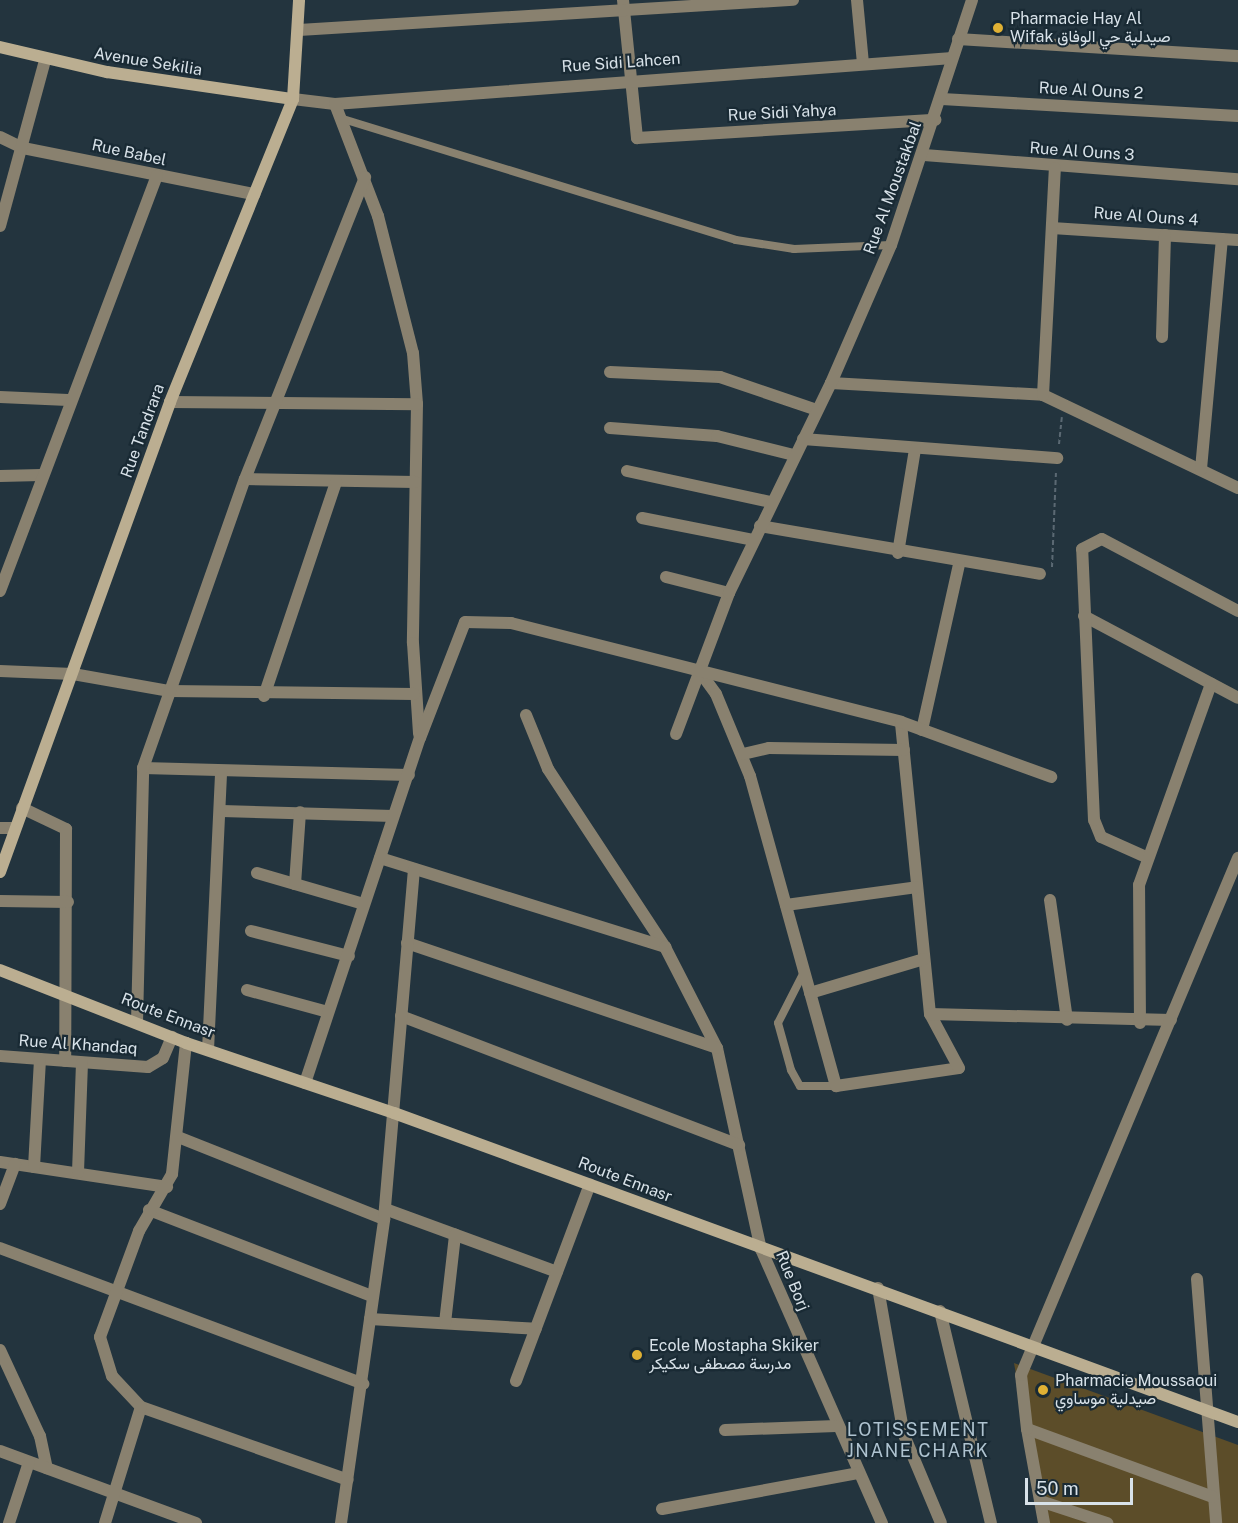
<!DOCTYPE html>
<meta charset="utf-8">
<style>
body{margin:0}
#map{position:relative;width:1238px;height:1523px;overflow:hidden;background:#23343e;font-family:"Public Sans",Vazirmatn,sans-serif}
div>[style]{position:absolute}
[style*='--x']{left:calc(var(--x)*1px);top:calc(var(--y)*1px);width:calc(var(--w)*1px);rotate:calc(var(--a)*1deg)}
.green>*{inset:0;background:#5c4d29}
.path>*{height:2px;margin-top:-1px;transform-origin:0;background:repeating-linear-gradient(90deg,#5b6973 0 4.5px,transparent 0 7.5px)}
.lane>*{height:8px;margin:-4px;padding:0 4px;transform-origin:4px;border-radius:4px;background:#89816f}
.street>*{height:12px;margin:-6px;padding:0 6px;transform-origin:6px;border-radius:6px;background:#89816f}
.secondary>*{height:12px;margin:-6px;padding:0 6px;transform-origin:6px;border-radius:6px;background:#bbae91}
.dots>*{width:16px;height:16px;translate:-50% -50%;box-sizing:border-box;border:3px solid #192a34;border-radius:50%}
span{translate:-50% -50%;white-space:nowrap;text-align:center;line-height:1.15;-webkit-text-stroke:4.5px #192a34;paint-order:stroke}
.poi-label{font-size:16px;color:#d8e2e9}
.left{translate:0 -50%;text-align:left}
.street-label{font-size:16px;color:#d8e2e9}
.neighbourhood-label{font-size:18px;color:#afc3d0;letter-spacing:1.5px}
.scale{position:absolute;left:1025px;top:1478px;width:108px;height:27px;box-sizing:border-box;border:3px solid #d8e2e9;border-top:0;padding-left:8px;font-size:18px;line-height:21px;white-space:nowrap;color:#d8e2e9;-webkit-text-stroke:4px #192a34;paint-order:stroke}
</style>
<div id="map">
<div class="green">
<i style="clip-path:polygon(1014px 1363px,1238px 1445px,1238px 1523px,1042px 1523px)"></i>
</div>
<div class="path">
<i style="--x:1059;--y:444;--w:27;--a:-84"></i>
<i style="--x:1052;--y:567;--w:96;--a:-87.6"></i>
</div>
<div class="lane">
<i style="--x:343;--y:119;--w:411;--a:17.1"></i>
<i style="--x:736;--y:240;--w:59;--a:8.8"></i>
<i style="--x:794;--y:249;--w:97;--a:-2.4"></i>
<i style="--x:804;--y:972;--w:57;--a:117"></i>
<i style="--x:778;--y:1023;--w:49;--a:74.5"></i>
<i style="--x:791;--y:1070;--w:18;--a:61"></i>
<i style="--x:800;--y:1086;--w:36;--a:0"></i>
</div>
<div class="street">
<i style="--x:623;--y:0;--w:139;--a:84.2"></i>
<i style="--x:637;--y:138;--w:299;--a:-3.5"></i>
<i style="--x:857;--y:0;--w:63;--a:84.6"></i>
<i style="--x:299;--y:30;--w:495;--a:-3.5"></i>
<i style="--x:958;--y:39;--w:281;--a:3.5"></i>
<i style="--x:293;--y:99;--w:42;--a:6.8"></i>
<i style="--x:335;--y:104;--w:619;--a:-4.26"></i>
<i style="--x:942;--y:99;--w:296;--a:3.3"></i>
<i style="--x:335;--y:104;--w:120;--a:69"></i>
<i style="--x:378;--y:216;--w:141;--a:75.7"></i>
<i style="--x:413;--y:353;--w:51;--a:85.5"></i>
<i style="--x:417;--y:404;--w:239;--a:91"></i>
<i style="--x:413;--y:643;--w:91;--a:86.2"></i>
<i style="--x:0;--y:137;--w:25;--a:26"></i>
<i style="--x:23;--y:148;--w:236;--a:11.3"></i>
<i style="--x:924;--y:155;--w:315;--a:4.4"></i>
<i style="--x:0;--y:226;--w:172;--a:-74.8"></i>
<i style="--x:1052;--y:228;--w:186;--a:3.7"></i>
<i style="--x:1162;--y:337;--w:102;--a:-88.3"></i>
<i style="--x:610;--y:372;--w:110;--a:2.6"></i>
<i style="--x:720;--y:377;--w:102;--a:18.8"></i>
<i style="--x:831;--y:383;--w:212;--a:3.2"></i>
<i style="--x:1043;--y:395;--w:216;--a:25.5"></i>
<i style="--x:1043;--y:395;--w:227;--a:-87"></i>
<i style="--x:0;--y:397;--w:68;--a:2.5"></i>
<i style="--x:170;--y:402;--w:247;--a:0.5"></i>
<i style="--x:610;--y:428;--w:107;--a:4.3"></i>
<i style="--x:717;--y:436;--w:79;--a:13.9"></i>
<i style="--x:803;--y:439;--w:255;--a:4.3"></i>
<i style="--x:1201;--y:469;--w:231;--a:-84.8"></i>
<i style="--x:627;--y:471;--w:146;--a:12.2"></i>
<i style="--x:0;--y:476;--w:41;--a:-1.4"></i>
<i style="--x:245;--y:479;--w:170;--a:1"></i>
<i style="--x:642;--y:518;--w:113;--a:11.2"></i>
<i style="--x:760;--y:526;--w:284;--a:9.7"></i>
<i style="--x:898;--y:553;--w:105;--a:-80.7"></i>
<i style="--x:666;--y:577;--w:65;--a:14.3"></i>
<i style="--x:0;--y:591;--w:444;--a:-69.3"></i>
<i style="--x:1084;--y:616;--w:174;--a:28"></i>
<i style="--x:0;--y:671;--w:73;--a:2.4"></i>
<i style="--x:73;--y:674;--w:97;--a:10"></i>
<i style="--x:169;--y:691;--w:245;--a:0.7"></i>
<i style="--x:700;--y:672;--w:27;--a:54"></i>
<i style="--x:716;--y:694;--w:89;--a:67.5"></i>
<i style="--x:750;--y:776;--w:322;--a:74.5"></i>
<i style="--x:836;--y:1086;--w:124;--a:-8.3"></i>
<i style="--x:959;--y:1068;--w:61;--a:-118.2"></i>
<i style="--x:930;--y:1014;--w:293;--a:-95.7"></i>
<i style="--x:264;--y:696;--w:226;--a:-71.4"></i>
<i style="--x:526;--y:715;--w:58;--a:67.8"></i>
<i style="--x:548;--y:769;--w:213;--a:56.7"></i>
<i style="--x:922;--y:730;--w:170;--a:-77.4"></i>
<i style="--x:676;--y:734;--w:151;--a:-69.4"></i>
<i style="--x:729;--y:593;--w:233;--a:-64.1"></i>
<i style="--x:831;--y:383;--w:150;--a:-66.5"></i>
<i style="--x:891;--y:245;--w:258;--a:-71.7"></i>
<i style="--x:743;--y:754;--w:27;--a:-13"></i>
<i style="--x:769;--y:748;--w:135;--a:0.8"></i>
<i style="--x:143;--y:768;--w:266;--a:1.5"></i>
<i style="--x:22;--y:808;--w:49;--a:25.5"></i>
<i style="--x:66;--y:829;--w:232;--a:90.2"></i>
<i style="--x:222;--y:811;--w:171;--a:1.7"></i>
<i style="--x:0;--y:828;--w:14;--a:0"></i>
<i style="--x:1146;--y:857;--w:49;--a:-156"></i>
<i style="--x:1101;--y:837;--w:18;--a:-112"></i>
<i style="--x:1094;--y:820;--w:271;--a:-92.5"></i>
<i style="--x:1082;--y:549;--w:22;--a:-27"></i>
<i style="--x:1102;--y:539;--w:154;--a:27.9"></i>
<i style="--x:380;--y:858;--w:299;--a:17.3"></i>
<i style="--x:665;--y:947;--w:114;--a:62.8"></i>
<i style="--x:717;--y:1048;--w:206;--a:77.7"></i>
<i style="--x:761;--y:1249;--w:300;--a:66.2"></i>
<i style="--x:257;--y:873;--w:111;--a:16.2"></i>
<i style="--x:295;--y:884;--w:72;--a:-86"></i>
<i style="--x:1050;--y:900;--w:121;--a:81.9"></i>
<i style="--x:0;--y:901;--w:68;--a:0.8"></i>
<i style="--x:786;--y:905;--w:132;--a:-7.8"></i>
<i style="--x:251;--y:931;--w:101;--a:14.3"></i>
<i style="--x:407;--y:943;--w:327;--a:18.7"></i>
<i style="--x:247;--y:990;--w:84;--a:15.2"></i>
<i style="--x:810;--y:993;--w:119;--a:-16.6"></i>
<i style="--x:930;--y:1014;--w:241;--a:1.4"></i>
<i style="--x:401;--y:1016;--w:362;--a:20.9"></i>
<i style="--x:137;--y:1022;--w:254;--a:-88.6"></i>
<i style="--x:143;--y:768;--w:306;--a:-70.6"></i>
<i style="--x:245;--y:479;--w:325;--a:-68.3"></i>
<i style="--x:1140;--y:1023;--w:138;--a:-90.4"></i>
<i style="--x:1139;--y:885;--w:214;--a:-70.3"></i>
<i style="--x:208;--y:1050;--w:278;--a:-87.3"></i>
<i style="--x:0;--y:1056;--w:148;--a:4.3"></i>
<i style="--x:148;--y:1067;--w:17;--a:-31"></i>
<i style="--x:163;--y:1058;--w:23;--a:-67"></i>
<i style="--x:305;--y:1083;--w:364;--a:-71.6"></i>
<i style="--x:420;--y:738;--w:124;--a:-68.8"></i>
<i style="--x:465;--y:622;--w:46;--a:1.2"></i>
<i style="--x:511;--y:623;--w:402;--a:14.2"></i>
<i style="--x:901;--y:722;--w:160;--a:20.1"></i>
<i style="--x:178;--y:1137;--w:222;--a:21.7"></i>
<i style="--x:0;--y:1162;--w:169;--a:8.5"></i>
<i style="--x:34;--y:1167;--w:108;--a:-86.8"></i>
<i style="--x:78;--y:1172;--w:109;--a:-87.9"></i>
<i style="--x:0;--y:1204;--w:43;--a:-69.4"></i>
<i style="--x:385;--y:1209;--w:183;--a:20.1"></i>
<i style="--x:149;--y:1210;--w:239;--a:21.1"></i>
<i style="--x:0;--y:1248;--w:388;--a:20.5"></i>
<i style="--x:1197;--y:1279;--w:245;--a:85.5"></i>
<i style="--x:878;--y:1288;--w:149;--a:80"></i>
<i style="--x:904;--y:1435;--w:95;--a:67.2"></i>
<i style="--x:940;--y:1311;--w:218;--a:76.5"></i>
<i style="--x:370;--y:1319;--w:166;--a:3.4"></i>
<i style="--x:445;--y:1323;--w:89;--a:-83.5"></i>
<i style="--x:0;--y:1350;--w:95;--a:65.1"></i>
<i style="--x:40;--y:1436;--w:33;--a:78"></i>
<i style="--x:516;--y:1381;--w:210;--a:-69.4"></i>
<i style="--x:141;--y:1407;--w:219;--a:19.4"></i>
<i style="--x:1027;--y:1429;--w:96;--a:79.7"></i>
<i style="--x:725;--y:1430;--w:111;--a:-2.1"></i>
<i style="--x:0;--y:1451;--w:209;--a:20.2"></i>
<i style="--x:1213;--y:1497;--w:198;--a:-159.9"></i>
<i style="--x:1027;--y:1429;--w:54;--a:-96.3"></i>
<i style="--x:1021;--y:1375;--w:561;--a:-67.23"></i>
<i style="--x:1040;--y:1501;--w:71;--a:18.2"></i>
<i style="--x:662;--y:1509;--w:199;--a:-10.4"></i>
<i style="--x:9;--y:1523;--w:64;--a:-71.8"></i>
<i style="--x:105;--y:1523;--w:121;--a:-72.8"></i>
<i style="--x:141;--y:1407;--w:42;--a:-133.1"></i>
<i style="--x:112;--y:1376;--w:41;--a:-107.1"></i>
<i style="--x:100;--y:1337;--w:113;--a:-69.8"></i>
<i style="--x:139;--y:1231;--w:66;--a:-59.9"></i>
<i style="--x:172;--y:1174;--w:132;--a:-83.9"></i>
<i style="--x:341;--y:1523;--w:307;--a:-81.9"></i>
<i style="--x:384;--y:1219;--w:351;--a:-85.1"></i>
</div>
<div class="secondary">
<i style="--x:0;--y:47;--w:110;--a:13.2"></i>
<i style="--x:107;--y:72;--w:188;--a:8.3"></i>
<i style="--x:0;--y:872;--w:500;--a:-70.1"></i>
<i style="--x:170;--y:402;--w:327;--a:-67.9"></i>
<i style="--x:293;--y:99;--w:99;--a:-86.5"></i>
<i style="--x:0;--y:970;--w:200;--a:21.4"></i>
<i style="--x:186;--y:1043;--w:219;--a:18.6"></i>
<i style="--x:394;--y:1113;--w:899;--a:20.11"></i>
</div>
<div class="dots">
<i style="left:998px;top:28px;background:#dfb034"></i>
<i style="left:637px;top:1355px;background:#dfb034"></i>
<i style="left:1043px;top:1390px;background:#dfb034"></i>
</div>
<div class="poi-label">
<span class="left" style="left:1010px;top:28px">Pharmacie Hay Al<br>Wifak صيدلية حي الوفاق</span>
<span class="left" style="left:649px;top:1355px">Ecole Mostapha Skiker<br>مدرسة مصطفى سكيكر</span>
<span class="left" style="left:1055px;top:1390px">Pharmacie Moussaoui<br>صيدلية موساوي</span>
</div>
<div class="street-label">
<span style="left:148px;top:62px;rotate:9deg">Avenue Sekilia</span>
<span style="left:621px;top:63px;rotate:-4deg">Rue Sidi Lahcen</span>
<span style="left:1091px;top:91px;rotate:3deg">Rue Al Ouns 2</span>
<span style="left:782px;top:113px;rotate:-3deg">Rue Sidi Yahya</span>
<span style="left:1082px;top:152px;rotate:4deg">Rue Al Ouns 3</span>
<span style="left:129px;top:153px;rotate:12deg">Rue Babel</span>
<span style="left:893px;top:188px;rotate:-70deg">Rue Al Moustakbal</span>
<span style="left:1146px;top:217px;rotate:4deg">Rue Al Ouns 4</span>
<span style="left:143px;top:431px;rotate:-70deg">Rue Tandrara</span>
<span style="left:168px;top:1016px;rotate:21deg">Route Ennasr</span>
<span style="left:78px;top:1045px;rotate:4deg">Rue Al Khandaq</span>
<span style="left:625px;top:1180px;rotate:21deg">Route Ennasr</span>
<span style="left:792px;top:1281px;rotate:68deg">Rue Borj</span>
</div>
<div class="neighbourhood-label">
<span style="left:918px;top:1441px">LOTISSEMENT<br>JNANE CHARK</span>
</div>
<div class="scale">50 m</div>
</div>
